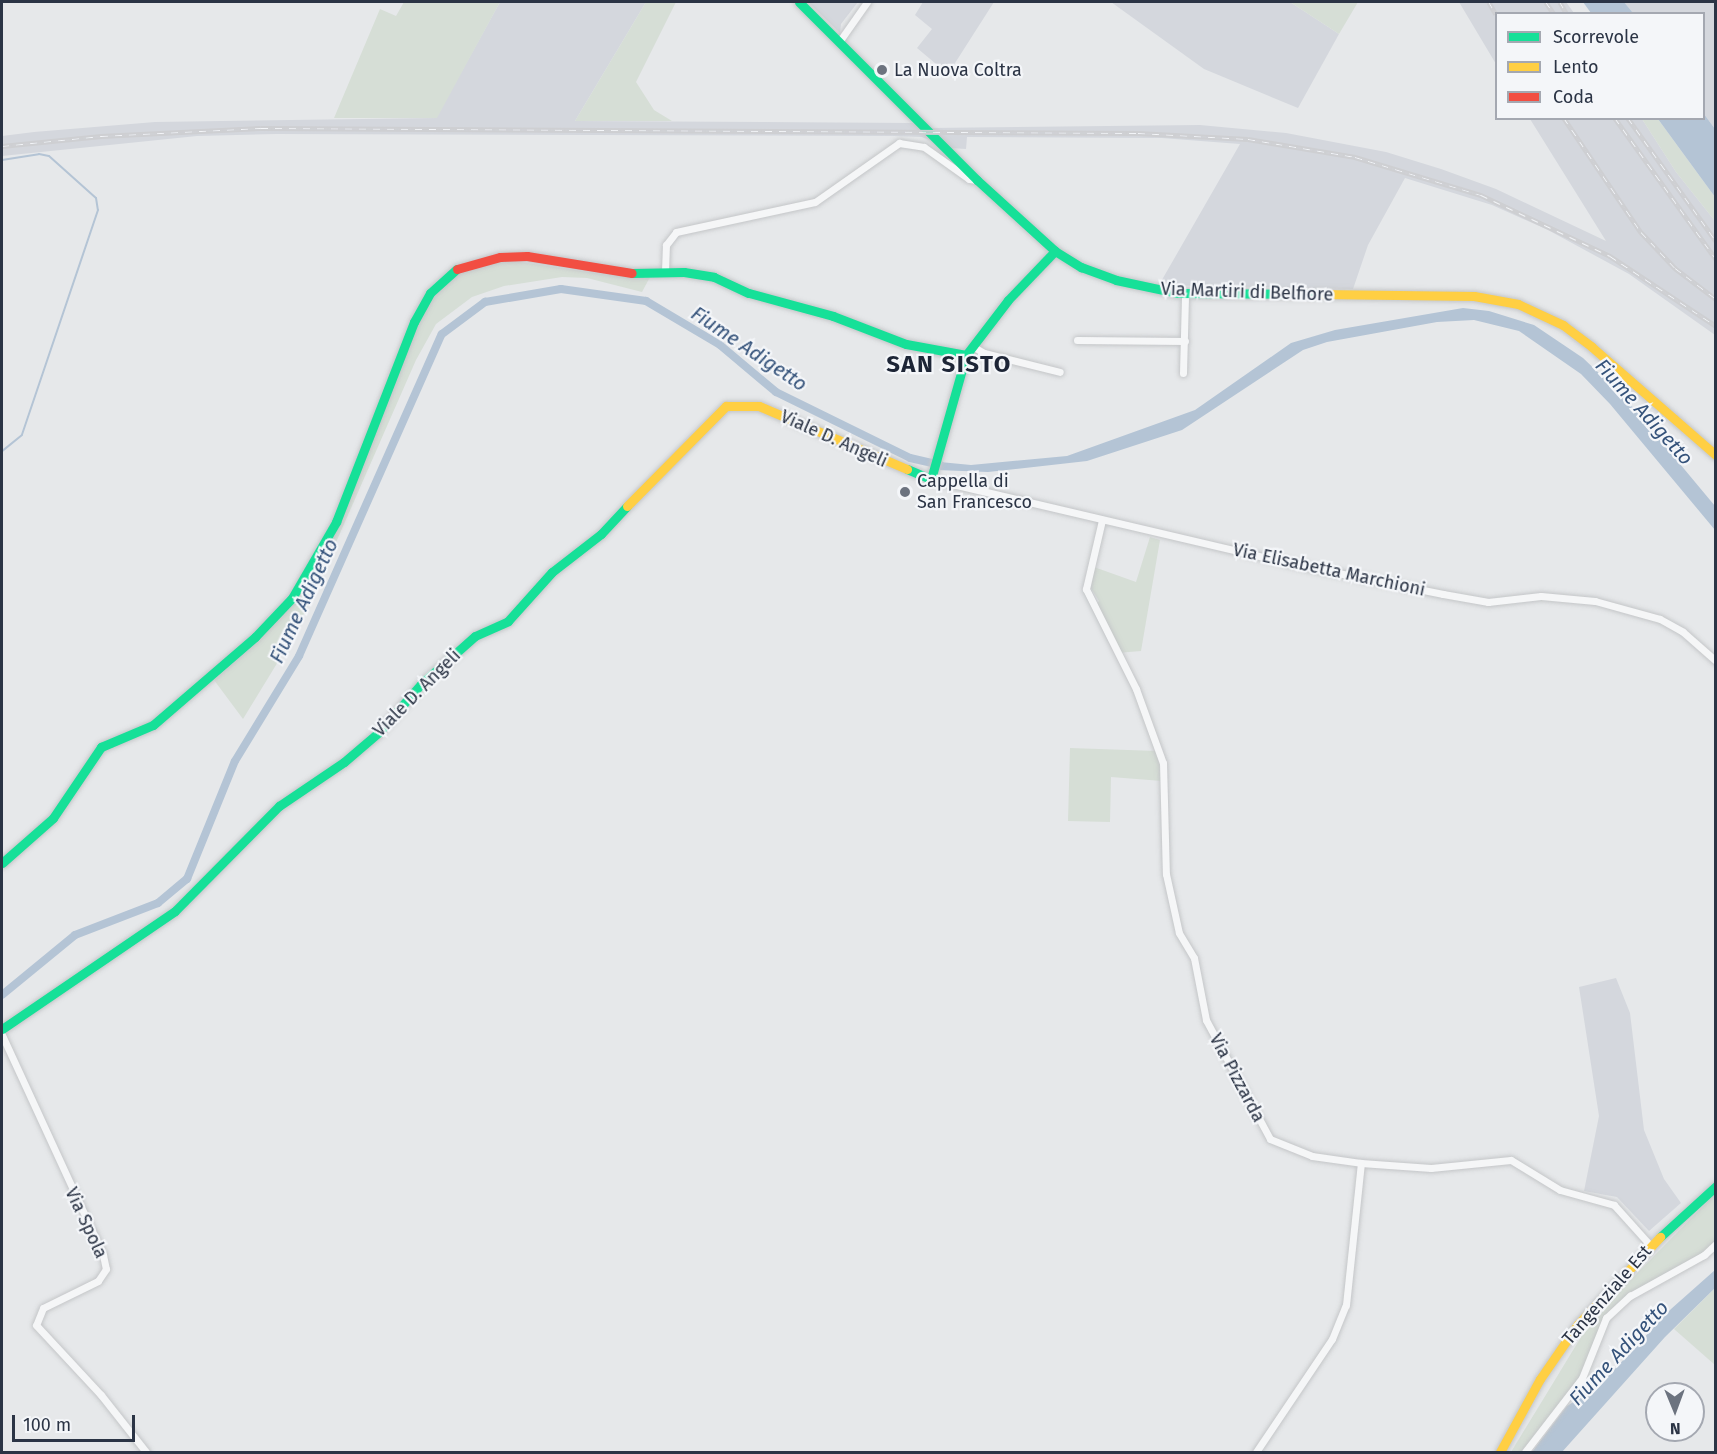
<!DOCTYPE html>
<style>
body{margin:0}
#map{position:relative;width:1717px;height:1454px;overflow:hidden;background:#e6e8ea;font-family:"Fira Sans",sans-serif}
div>[style]{position:absolute}
[style*='--x']{left:calc(var(--x)*1px);top:calc(var(--y)*1px);width:calc(var(--w)*1px);rotate:calc(var(--a)*1deg)}
.built>*{inset:0;background:#d4d7dd}
.green>*{inset:0;background:#d6ded6}
.water>*{inset:0;background:#b4c4d5}
.stream>*{height:2px;margin:-1px;padding:0 1px;transform-origin:1px;border-radius:1px;background:#b4c4d5}
.canal>*{height:8px;margin:-4px;padding:0 4px;transform-origin:4px;border-radius:4px;background:#b4c4d5}
.roads{filter:drop-shadow(0 0 2px #c4c6c8) drop-shadow(0 0 2px #c4c6c8)}
.street>*{height:7px;margin:-3.5px;padding:0 3.5px;transform-origin:3.5px;border-radius:3.5px;background:#f5f6f7}
.fast>*{height:9px;margin:-4.5px;padding:0 4.5px;transform-origin:4.5px;border-radius:4.5px;background:#16e098}
.slow>*{height:9px;margin:-4.5px;padding:0 4.5px;transform-origin:4.5px;border-radius:4.5px;background:#ffcf43}
.jam>*{height:9px;margin:-4.5px;padding:0 4.5px;transform-origin:4.5px;border-radius:4.5px;background:#f24e42}
.rail>*{height:4.5px;margin-top:-2.25px;transform-origin:0;background:repeating-linear-gradient(90deg,#f4f6f9 0 7px,#cecfd2 0 14px);box-sizing:border-box;border-block:2px solid #cecfd2}
.dots>*{width:16px;height:16px;translate:-50% -50%;box-sizing:border-box;border:3px solid #f4f6f9;border-radius:50%}
span{translate:-50% -50%;white-space:nowrap;text-align:center;line-height:1.15;-webkit-text-stroke:4.5px #f4f6f9;paint-order:stroke}
.poi-label{font-size:18px;color:#2b3445}
.left{translate:0 -50%;text-align:left}
.street-label{font-size:18px;color:#2b3445}
.water-label{font-size:20px;color:#34527a;font-style:italic}
.district-label{font-size:24px;color:#1d2536;font-weight:700;letter-spacing:1.5px}
.frame{position:absolute;inset:0;border:3px solid #2b3445;pointer-events:none}
.legend{position:absolute;left:1495px;top:12px;width:210px;height:108px;box-sizing:border-box;background:#f4f6f9;border:2px solid #a4a8b1;margin:0;padding:8px 10px;list-style:none;font-size:18px;color:#2b3445}
.legend li{display:flex;align-items:center;gap:12px;height:30px}
.legend b{width:30px;border:2px solid #a4a8b1}
.north{position:absolute;left:1645px;top:1382px;width:60px;height:60px;box-sizing:border-box;background:#f4f6f9;border:2px solid #a4a8b1;border-radius:50%;rotate:179deg;font-size:16px;font-weight:700;line-height:24px;text-align:center;color:#2b3445}
.north::after{content:'';display:block;margin:auto;width:21px;height:27px;background:#6c737f;clip-path:polygon(50% 0,100% 100%,50% 72%,0 100%)}
.scale{position:absolute;left:12px;top:1415px;width:123px;height:27px;box-sizing:border-box;border:3px solid #2b3445;border-top:0;padding-left:8px;font-size:18px;line-height:21px;white-space:nowrap;color:#2b3445;-webkit-text-stroke:4px #f4f6f9;paint-order:stroke}
</style>
<div id="map">
<div class="built">
<i style="clip-path:polygon(500px 2px,646px 2px,575px 121px,912px 123px,929px 128px,1200px 125px,1286px 133px,1386px 152px,1441px 169px,1496px 189px,1606px 241px,1530px 119px,1642px 119px,1676px 172px,1715px 221px,1715px 335px,1629px 274px,1548px 230px,1492px 205px,1405px 178px,1368px 245px,1353px 289px,1159px 285px,1240px 144px,1162px 138px,967px 137px,966px 149px,950px 148px,922px 137px,894px 136px,276px 134px,197px 136px,2px 156px,2px 136px,34px 132px,155px 122px,436px 118px)"></i>
<i style="clip-path:polygon(808px 2px,858px 2px,841px 24px,840px 33px)"></i>
<i style="clip-path:polygon(923px 2px,994px 2px,948px 74px,917px 48px,932px 29px,915px 15px)"></i>
<i style="clip-path:polygon(1111px 2px,1290px 2px,1339px 34px,1298px 108px,1204px 69px)"></i>
<i style="clip-path:polygon(1459px 2px,1566px 2px,1574px 13px,1496px 14px,1496px 64px)"></i>
<i style="clip-path:polygon(1624px 2px,1715px 2px,1715px 129px,1704px 114px,1704px 14px,1633px 13px)"></i>
<i style="clip-path:polygon(1616px 978px,1630px 1013px,1644px 1130px,1664px 1179px,1681px 1203px,1649px 1231px,1617px 1197px,1584px 1191px,1599px 1116px,1579px 987px)"></i>
</div>
<div class="green">
<i style="clip-path:polygon(404px 2px,500px 2px,437px 118px,334px 118px,380px 9px,396px 16px)"></i>
<i style="clip-path:polygon(646px 2px,676px 2px,636px 82px,654px 110px,672px 121px,575px 121px)"></i>
<i style="clip-path:polygon(1290px 2px,1358px 2px,1339px 34px)"></i>
<i style="clip-path:polygon(1642px 119px,1658px 119px,1715px 197px,1715px 221px,1676px 172px)"></i>
<i style="clip-path:polygon(500px 259px,609px 275px,650px 277px,642px 292px,587px 278px,562px 277px,504px 286px,472px 297px,436px 324px,416px 360px,298px 629px,243px 719px,214px 680px,253px 646px,298px 584px,328px 535px,411px 331px,429px 299px,452px 274px)"></i>
<i style="clip-path:polygon(1150px 537px,1160px 540px,1141px 651px,1117px 653px,1094px 608px,1099px 601px,1091px 588px,1094px 567px,1136px 582px)"></i>
<i style="clip-path:polygon(1070px 748px,1157px 751px,1162px 781px,1111px 777px,1110px 822px,1068px 821px)"></i>
<i style="clip-path:polygon(1715px 1194px,1715px 1241px,1703px 1254px,1628px 1294px,1605px 1316px,1580px 1376px,1522px 1452px,1511px 1452px,1592px 1319px)"></i>
<i style="clip-path:polygon(1715px 1288px,1715px 1365px,1674px 1329px)"></i>
</div>
<div class="water">
<i style="clip-path:polygon(1583px 2px,1624px 2px,1633px 13px,1591px 13px)"></i>
<i style="clip-path:polygon(1704px 114px,1715px 129px,1715px 197px,1658px 119px,1704px 118px)"></i>
<i style="clip-path:polygon(1463px 308px,1489px 311px,1534px 325px,1583px 358px,1625px 398px,1715px 506px,1715px 530px,1610px 404px,1581px 374px,1519px 331px,1474px 320px,1437px 322px,1327px 342px,1303px 350px,1182px 430px,1087px 461px,988px 472px,937px 470px,940px 462px,971px 465px,1067px 456px,1195px 410px,1291px 343px,1335px 330px)"></i>
<i style="clip-path:polygon(1715px 1270px,1715px 1288px,1665px 1337px,1562px 1452px,1532px 1452px,1567px 1406px,1600px 1385px,1671px 1309px)"></i>
</div>
<div class="stream">
<i style="--x:2;--y:160;--w:37;--a:-9"></i>
<i style="--x:39;--y:154;--w:10;--a:11"></i>
<i style="--x:49;--y:156;--w:63;--a:41.8"></i>
<i style="--x:96;--y:198;--w:12;--a:81"></i>
<i style="--x:98;--y:210;--w:237;--a:108.7"></i>
<i style="--x:22;--y:435;--w:26;--a:141"></i>
</div>
<div class="canal">
<i style="--x:2;--y:995;--w:94;--a:-39.4"></i>
<i style="--x:75;--y:935;--w:89;--a:-21.1"></i>
<i style="--x:158;--y:903;--w:38;--a:-40"></i>
<i style="--x:187;--y:879;--w:127;--a:-67.9"></i>
<i style="--x:235;--y:761;--w:123;--a:-58.6"></i>
<i style="--x:299;--y:656;--w:352;--a:-66.1"></i>
<i style="--x:442;--y:334;--w:54;--a:-36.7"></i>
<i style="--x:485;--y:302;--w:77;--a:-9.7"></i>
<i style="--x:561;--y:289;--w:86;--a:8"></i>
<i style="--x:646;--y:301;--w:86;--a:30.7"></i>
<i style="--x:720;--y:345;--w:73;--a:40"></i>
<i style="--x:776;--y:392;--w:149;--a:26.2"></i>
<i style="--x:910;--y:458;--w:31;--a:13"></i>
</div>
<div class="roads">
<div class="street">
<i style="--x:839;--y:42;--w:49;--a:-55"></i>
<i style="--x:665;--y:272;--w:27;--a:-88"></i>
<i style="--x:666;--y:245;--w:16;--a:-52"></i>
<i style="--x:676;--y:232;--w:142;--a:-12.2"></i>
<i style="--x:815;--y:202;--w:103;--a:-35.1"></i>
<i style="--x:899;--y:143;--w:25;--a:9"></i>
<i style="--x:924;--y:147;--w:55;--a:35.4"></i>
<i style="--x:969;--y:179;--w:8;--a:7"></i>
<i style="--x:1077;--y:340;--w:108;--a:0.5"></i>
<i style="--x:972;--y:346;--w:14;--a:30"></i>
<i style="--x:984;--y:353;--w:78;--a:14"></i>
<i style="--x:1183;--y:373;--w:79;--a:-88.5"></i>
<i style="--x:931;--y:479;--w:377;--a:13.2"></i>
<i style="--x:1298;--y:565;--w:148;--a:11.3"></i>
<i style="--x:1443;--y:594;--w:46;--a:10.1"></i>
<i style="--x:1488;--y:602;--w:53;--a:-6.5"></i>
<i style="--x:1541;--y:596;--w:54;--a:5.3"></i>
<i style="--x:1595;--y:601;--w:67;--a:15.5"></i>
<i style="--x:1660;--y:619;--w:26;--a:29"></i>
<i style="--x:1683;--y:632;--w:44;--a:41.3"></i>
<i style="--x:1102;--y:520;--w:71;--a:103.1"></i>
<i style="--x:1086;--y:589;--w:112;--a:63.4"></i>
<i style="--x:1136;--y:689;--w:79;--a:70"></i>
<i style="--x:1163;--y:763;--w:111;--a:88.5"></i>
<i style="--x:1166;--y:874;--w:60;--a:77.6"></i>
<i style="--x:1179;--y:933;--w:29;--a:59"></i>
<i style="--x:1194;--y:958;--w:63;--a:79"></i>
<i style="--x:1206;--y:1020;--w:135;--a:61.7"></i>
<i style="--x:1270;--y:1139;--w:45;--a:22"></i>
<i style="--x:1312;--y:1156;--w:49;--a:8.1"></i>
<i style="--x:1361;--y:1163;--w:70;--a:4.1"></i>
<i style="--x:1431;--y:1168;--w:80;--a:-5.7"></i>
<i style="--x:1511;--y:1160;--w:57;--a:31.5"></i>
<i style="--x:1560;--y:1190;--w:56;--a:15.5"></i>
<i style="--x:1614;--y:1205;--w:54;--a:48"></i>
<i style="--x:2;--y:1035;--w:242;--a:65.3"></i>
<i style="--x:103;--y:1255;--w:14;--a:78"></i>
<i style="--x:106;--y:1269;--w:14;--a:124"></i>
<i style="--x:98;--y:1281;--w:61;--a:153.9"></i>
<i style="--x:43;--y:1308;--w:18;--a:112"></i>
<i style="--x:36;--y:1325;--w:96;--a:47.1"></i>
<i style="--x:101;--y:1395;--w:73;--a:51.7"></i>
<i style="--x:1256;--y:1452;--w:136;--a:-56.1"></i>
<i style="--x:1332;--y:1339;--w:37;--a:-68"></i>
<i style="--x:1346;--y:1305;--w:143;--a:-84"></i>
<i style="--x:1525;--y:1452;--w:93;--a:-52.4"></i>
<i style="--x:1582;--y:1378;--w:65;--a:-68.2"></i>
<i style="--x:1606;--y:1318;--w:33;--a:-43"></i>
<i style="--x:1630;--y:1296;--w:85;--a:-29"></i>
<i style="--x:1704;--y:1255;--w:16;--a:-43"></i>
</div>
<div class="fast">
<i style="--x:799;--y:2;--w:252;--a:45"></i>
<i style="--x:977;--y:180;--w:105;--a:42.3"></i>
<i style="--x:1055;--y:251;--w:31;--a:32"></i>
<i style="--x:1081;--y:267;--w:37;--a:20"></i>
<i style="--x:1116;--y:280;--w:62;--a:12"></i>
<i style="--x:1177;--y:293;--w:142;--a:0.4"></i>
<i style="--x:632;--y:273;--w:52;--a:-1.1"></i>
<i style="--x:684;--y:272;--w:30;--a:9"></i>
<i style="--x:714;--y:277;--w:38;--a:25"></i>
<i style="--x:749;--y:293;--w:87;--a:15.3"></i>
<i style="--x:833;--y:316;--w:78;--a:21"></i>
<i style="--x:906;--y:344;--w:61;--a:10.4"></i>
<i style="--x:907;--y:469;--w:26;--a:23"></i>
<i style="--x:931;--y:479;--w:129;--a:-74.2"></i>
<i style="--x:966;--y:355;--w:69;--a:-52.6"></i>
<i style="--x:1008;--y:300;--w:68;--a:-46.2"></i>
<i style="--x:2;--y:863;--w:68;--a:-41.4"></i>
<i style="--x:53;--y:818;--w:86;--a:-55.9"></i>
<i style="--x:101;--y:747;--w:56;--a:-22.9"></i>
<i style="--x:153;--y:725;--w:135;--a:-40.8"></i>
<i style="--x:255;--y:637;--w:54;--a:-46.5"></i>
<i style="--x:292;--y:598;--w:88;--a:-59.9"></i>
<i style="--x:336;--y:522;--w:215;--a:-68.7"></i>
<i style="--x:414;--y:322;--w:33;--a:-61"></i>
<i style="--x:430;--y:293;--w:36;--a:-42"></i>
<i style="--x:2;--y:1029;--w:209;--a:-34.3"></i>
<i style="--x:175;--y:911;--w:148;--a:-45.3"></i>
<i style="--x:279;--y:806;--w:78;--a:-34.1"></i>
<i style="--x:344;--y:762;--w:46;--a:-40.6"></i>
<i style="--x:379;--y:732;--w:64;--a:-48.8"></i>
<i style="--x:421;--y:684;--w:72;--a:-41.6"></i>
<i style="--x:475;--y:636;--w:36;--a:-24"></i>
<i style="--x:508;--y:621;--w:66;--a:-48.1"></i>
<i style="--x:552;--y:572;--w:62;--a:-37.8"></i>
<i style="--x:601;--y:534;--w:38;--a:-47"></i>
<i style="--x:1660;--y:1237;--w:76;--a:-42.3"></i>
</div>
<div class="slow">
<i style="--x:1319;--y:294;--w:155;--a:0.7"></i>
<i style="--x:1474;--y:296;--w:45;--a:10.3"></i>
<i style="--x:1518;--y:304;--w:50;--a:25"></i>
<i style="--x:1563;--y:325;--w:36;--a:37"></i>
<i style="--x:1592;--y:347;--w:164;--a:41.1"></i>
<i style="--x:627;--y:506;--w:141;--a:-45.3"></i>
<i style="--x:726;--y:406;--w:33;--a:0"></i>
<i style="--x:759;--y:406;--w:161;--a:23.1"></i>
<i style="--x:1500;--y:1452;--w:83;--a:-61.3"></i>
<i style="--x:1540;--y:1379;--w:67;--a:-55.4"></i>
<i style="--x:1578;--y:1324;--w:120;--a:-46.7"></i>
</div>
<div class="jam">
<i style="--x:457;--y:269;--w:45;--a:-15.6"></i>
<i style="--x:500;--y:257;--w:27;--a:-2"></i>
<i style="--x:527;--y:256;--w:106;--a:9.2"></i>
</div>
</div>
<div class="rail">
<i style="--x:1489;--y:2;--w:14;--a:60"></i>
<i style="--x:1546;--y:2;--w:14;--a:56"></i>
<i style="--x:1560;--y:2;--w:14;--a:60"></i>
<i style="--x:1564;--y:118;--w:138;--a:56"></i>
<i style="--x:1641;--y:232;--w:50;--a:46.6"></i>
<i style="--x:1675;--y:268;--w:51;--a:37.1"></i>
<i style="--x:1615;--y:118;--w:173;--a:54.4"></i>
<i style="--x:1628;--y:118;--w:151;--a:54.4"></i>
<i style="--x:2;--y:146;--w:100;--a:-5.8"></i>
<i style="--x:101;--y:136;--w:160;--a:-2.9"></i>
<i style="--x:261;--y:128;--w:877;--a:0.33"></i>
<i style="--x:1138;--y:133;--w:110;--a:3.1"></i>
<i style="--x:1248;--y:139;--w:109;--a:9.5"></i>
<i style="--x:1355;--y:157;--w:132;--a:16.8"></i>
<i style="--x:1481;--y:195;--w:143;--a:25.3"></i>
<i style="--x:1610;--y:256;--w:127;--a:33.4"></i>
</div>
<div class="dots">
<i style="left:882px;top:70px;background:#6c737f"></i>
<i style="left:905px;top:492px;background:#6c737f"></i>
</div>
<div class="poi-label">
<span class="left" style="left:894px;top:70px">La Nuova Coltra</span>
<span class="left" style="left:917px;top:492px">Cappella di<br>San Francesco</span>
</div>
<div class="street-label">
<span style="left:1247px;top:292px;rotate:2deg">Via Martiri di Belfiore</span>
<span style="left:834px;top:439px;rotate:24deg">Viale D. Angeli</span>
<span style="left:1329px;top:570px;rotate:12deg">Via Elisabetta Marchioni</span>
<span style="left:417px;top:693px;rotate:-45deg">Viale D. Angeli</span>
<span style="left:1237px;top:1078px;rotate:62deg">Via Pizzarda</span>
<span style="left:86px;top:1223px;rotate:65deg">Via Spola</span>
<span style="left:1607px;top:1295px;rotate:-49deg">Tangenziale Est</span>
</div>
<div class="water-label">
<span style="left:749px;top:349px;rotate:34deg">Fiume Adigetto</span>
<span style="left:1644px;top:412px;rotate:48deg">Fiume Adigetto</span>
<span style="left:304px;top:601px;rotate:-65deg">Fiume Adigetto</span>
<span style="left:1619px;top:1353px;rotate:-47deg">Fiume Adigetto</span>
</div>
<div class="district-label">
<span style="left:949px;top:365px">SAN SISTO</span>
</div>
<div class="frame"></div>
<ul class="legend">
<li><b style="height:8px;background:#16e098"></b>Scorrevole</li>
<li><b style="height:8px;background:#ffcf43"></b>Lento</li>
<li><b style="height:8px;background:#f24e42"></b>Coda</li>
</ul>
<div class="north">N</div>
<div class="scale">100 m</div>
</div>
